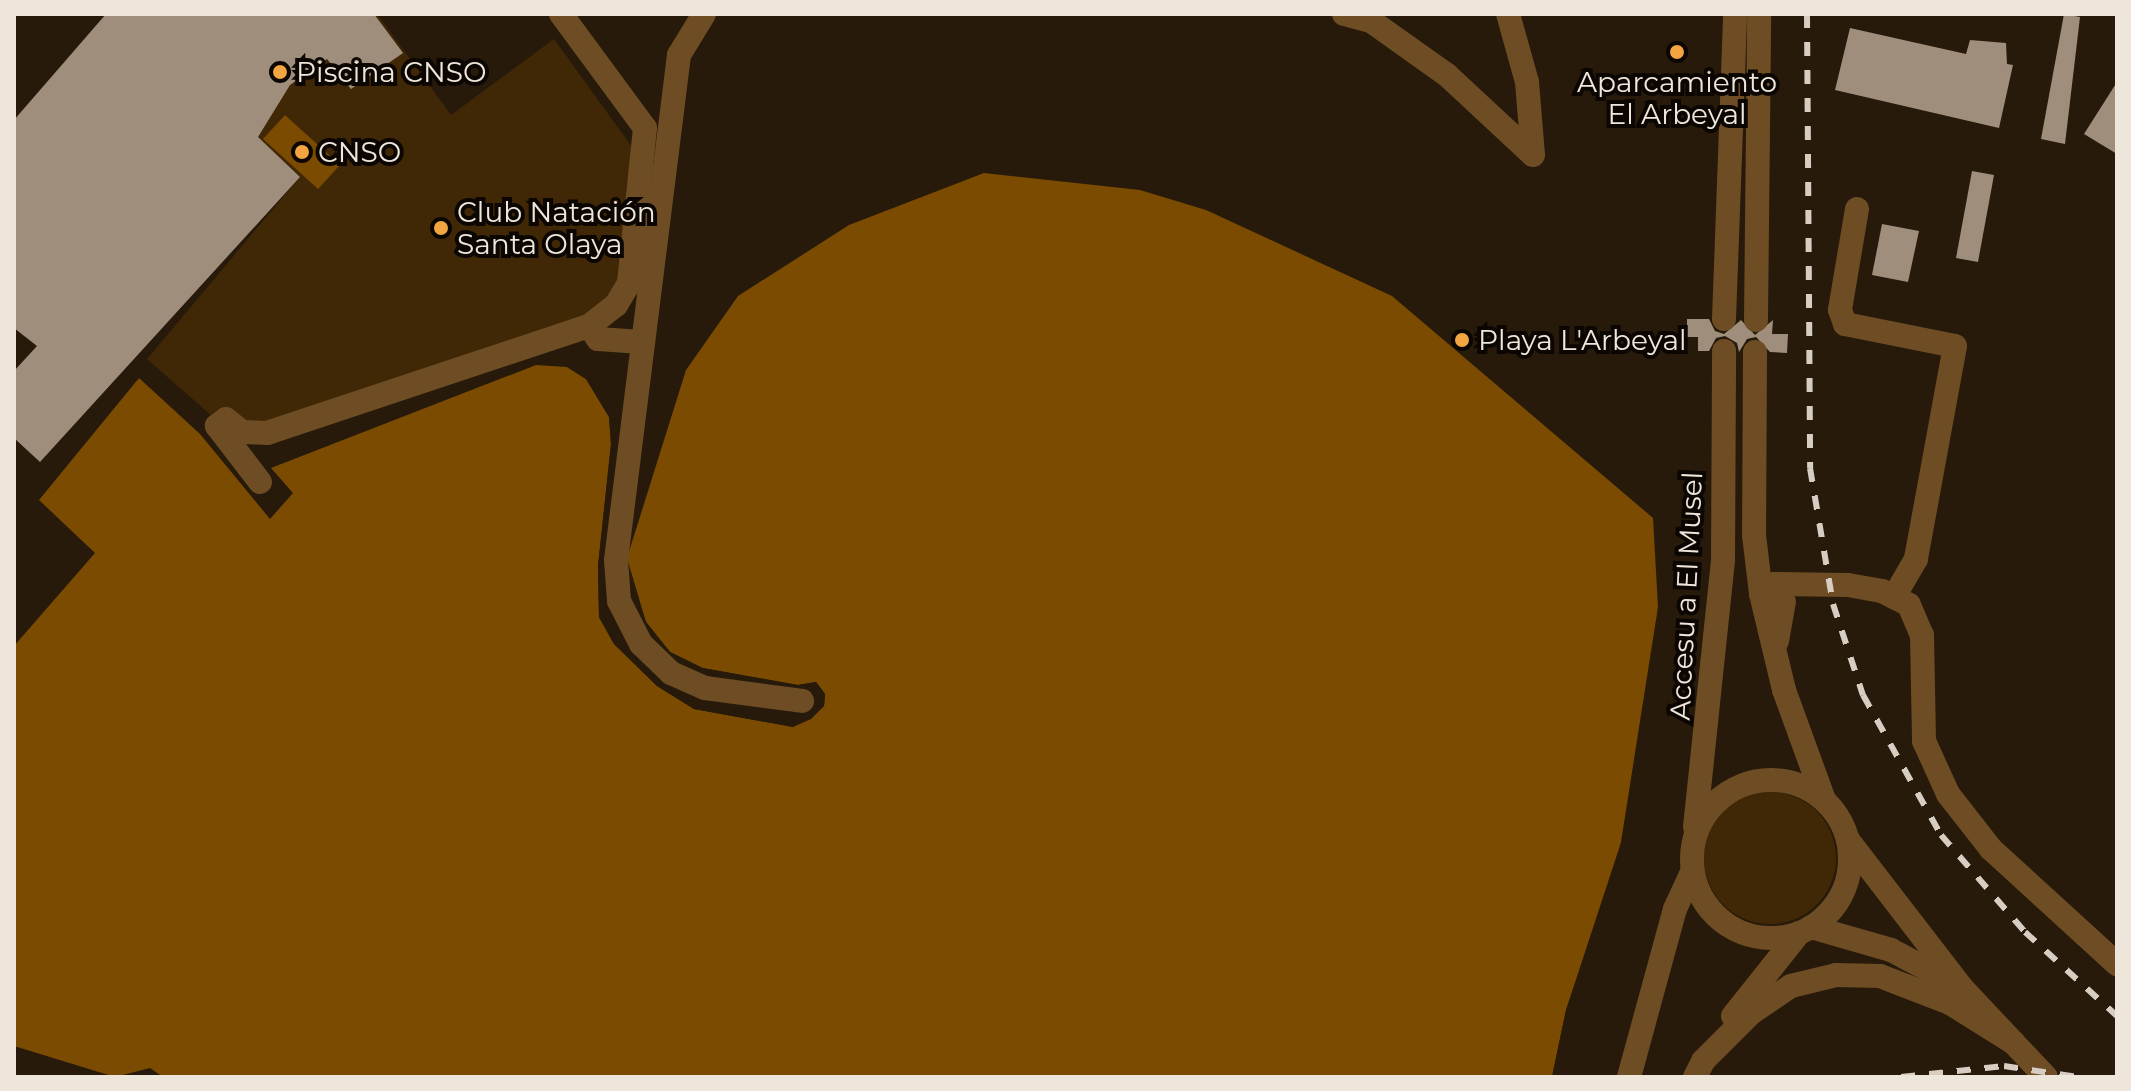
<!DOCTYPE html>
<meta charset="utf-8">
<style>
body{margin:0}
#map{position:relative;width:2131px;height:1091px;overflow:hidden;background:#271a0a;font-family:Montserrat,sans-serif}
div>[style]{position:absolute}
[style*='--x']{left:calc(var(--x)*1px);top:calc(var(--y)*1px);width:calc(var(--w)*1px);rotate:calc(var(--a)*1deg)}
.green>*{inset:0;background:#402807}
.round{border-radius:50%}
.water>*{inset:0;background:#7a4b00}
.pier>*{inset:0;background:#271a0a}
.building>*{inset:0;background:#9f8e7c}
.minor>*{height:24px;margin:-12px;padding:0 12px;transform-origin:12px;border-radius:12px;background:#6e4d24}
.minor>.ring{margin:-12px;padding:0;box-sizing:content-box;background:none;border:24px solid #6e4d24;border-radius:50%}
.rail>*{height:6px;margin-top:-3px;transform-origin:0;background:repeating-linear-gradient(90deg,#d7cdc3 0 14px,transparent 0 28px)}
.dots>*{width:22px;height:22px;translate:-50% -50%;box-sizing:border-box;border:4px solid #0b0602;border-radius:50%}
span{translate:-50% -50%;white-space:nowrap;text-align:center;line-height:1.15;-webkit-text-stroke:8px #0b0602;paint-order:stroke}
.poi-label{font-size:28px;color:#eee5db}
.left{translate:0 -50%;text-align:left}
.street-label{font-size:28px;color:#eee5db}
.frame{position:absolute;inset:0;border:16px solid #eee5db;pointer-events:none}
</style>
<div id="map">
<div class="green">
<i style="clip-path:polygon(176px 14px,377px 14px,451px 115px,554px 39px,632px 147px,621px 279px,607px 302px,587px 319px,269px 428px,242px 423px,222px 407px,212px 416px,147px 359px,300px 177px,240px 121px)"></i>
<i class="round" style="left:1704px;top:792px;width:132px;height:132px"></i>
</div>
<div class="water">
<i style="clip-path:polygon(285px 115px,340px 165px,318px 189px,263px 139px)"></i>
<i style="clip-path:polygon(984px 173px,1140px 190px,1206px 210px,1392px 296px,1653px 518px,1658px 607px,1653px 745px,1566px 1010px,1552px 1077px,163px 1077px,150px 1068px,115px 1077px,14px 1046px,14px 646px,95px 553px,39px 500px,139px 378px,200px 434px,270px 519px,293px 493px,271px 468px,536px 365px,567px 367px,586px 379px,609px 417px,611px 444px,598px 566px,599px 617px,614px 644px,657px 686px,694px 709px,793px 727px,824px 706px,825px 694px,816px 682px,798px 685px,702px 668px,670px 652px,646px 622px,636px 596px,627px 558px,686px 370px,738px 296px,849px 225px)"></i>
</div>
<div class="pier">
<i style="clip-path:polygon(540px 360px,568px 363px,588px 375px,613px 416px,615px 444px,602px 566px,603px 616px,617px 642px,659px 683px,696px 705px,793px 723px,820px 704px,814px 686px,797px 689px,702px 672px,668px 655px,642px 623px,627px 558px,646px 622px,670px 652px,703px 668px,798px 685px,816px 682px,825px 694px,824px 706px,811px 719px,793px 727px,694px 709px,657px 686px,614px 644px,599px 617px,598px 566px,611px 444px,609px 417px,586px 379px,567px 367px)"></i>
<i style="clip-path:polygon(1658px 607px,1657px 745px,1552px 1077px,1566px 1010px,1618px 861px)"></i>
</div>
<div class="building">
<i style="clip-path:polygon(106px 14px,374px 14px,403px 53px,351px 89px,327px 59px,290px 85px,258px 137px,300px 177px,40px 462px,14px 438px,14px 371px,37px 346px,14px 328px,14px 120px)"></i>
<i style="clip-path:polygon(2064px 14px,2080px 17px,2065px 144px,2041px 139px)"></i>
<i style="clip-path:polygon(1850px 28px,1966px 54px,1970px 40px,2006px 43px,2007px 64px,2013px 65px,1999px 128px,1835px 90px)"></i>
<i style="clip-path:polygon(2117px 82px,2117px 154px,2084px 134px)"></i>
<i style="clip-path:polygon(1972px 171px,1994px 175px,1978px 262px,1956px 258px)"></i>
<i style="clip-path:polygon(1882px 224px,1919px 231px,1908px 282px,1872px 275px)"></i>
<i style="clip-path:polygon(1687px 319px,1709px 319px,1715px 331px,1724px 334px,1741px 320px,1755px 335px,1773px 320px,1772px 334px,1788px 334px,1787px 353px,1770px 352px,1756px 337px,1747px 339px,1739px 352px,1737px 343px,1725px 336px,1716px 338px,1709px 351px,1698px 351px,1698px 337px,1687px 337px)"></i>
</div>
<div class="minor">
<i style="--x:704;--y:14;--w:48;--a:121.4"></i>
<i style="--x:679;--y:55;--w:509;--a:97.11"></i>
<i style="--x:616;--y:560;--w:41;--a:85.8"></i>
<i style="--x:619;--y:601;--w:48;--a:62.9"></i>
<i style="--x:641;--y:644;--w:42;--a:44"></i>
<i style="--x:671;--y:673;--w:37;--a:24"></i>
<i style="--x:705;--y:688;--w:98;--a:7.6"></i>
<i style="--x:1344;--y:14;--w:28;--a:15"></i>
<i style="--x:1371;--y:21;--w:93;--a:35.4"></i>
<i style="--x:1447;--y:75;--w:117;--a:42.9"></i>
<i style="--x:1533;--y:155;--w:73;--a:-94.7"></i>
<i style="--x:1527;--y:82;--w:71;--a:-105.6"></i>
<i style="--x:1857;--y:209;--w:102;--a:99.6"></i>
<i style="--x:1840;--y:310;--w:15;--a:70"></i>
<i style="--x:1845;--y:324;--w:112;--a:11.3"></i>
<i style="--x:1955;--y:346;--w:217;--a:100.4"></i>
<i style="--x:1916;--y:559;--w:44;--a:120.1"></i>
<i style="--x:1724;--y:319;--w:305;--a:-87.9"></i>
<i style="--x:1756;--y:320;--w:306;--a:-89.4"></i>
<i style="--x:589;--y:326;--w:16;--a:55"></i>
<i style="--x:598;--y:339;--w:44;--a:3.9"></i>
<i style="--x:1755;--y:352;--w:183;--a:90.3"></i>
<i style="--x:1754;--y:535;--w:59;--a:83.2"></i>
<i style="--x:1761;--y:594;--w:99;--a:76.5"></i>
<i style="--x:1784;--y:690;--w:117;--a:70"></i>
<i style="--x:260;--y:482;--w:71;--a:-127.5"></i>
<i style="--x:217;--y:426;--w:11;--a:-38"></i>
<i style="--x:226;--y:419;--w:21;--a:39"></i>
<i style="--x:242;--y:432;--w:25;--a:2"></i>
<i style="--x:267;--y:433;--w:339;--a:-18.4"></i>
<i style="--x:589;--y:326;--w:34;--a:-38"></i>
<i style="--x:616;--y:305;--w:26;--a:-59"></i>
<i style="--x:629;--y:283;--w:156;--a:-84.1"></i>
<i style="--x:645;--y:128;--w:142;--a:-126.4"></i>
<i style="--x:1761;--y:594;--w:17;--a:-36"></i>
<i style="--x:1775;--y:584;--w:73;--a:0.8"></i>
<i style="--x:1848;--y:585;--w:35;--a:10"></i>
<i style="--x:1882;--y:591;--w:30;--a:27"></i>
<i style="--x:1909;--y:605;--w:33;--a:67"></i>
<i style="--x:1922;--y:635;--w:106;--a:88.9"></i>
<i style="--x:1924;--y:741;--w:58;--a:65.6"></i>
<i style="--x:1948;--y:794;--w:70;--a:52"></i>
<i style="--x:1991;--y:849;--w:171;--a:42.4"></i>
<i style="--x:1777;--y:641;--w:40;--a:-80"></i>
<i class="ring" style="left:1692px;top:780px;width:134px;height:134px"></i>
<i style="--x:1695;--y:827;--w:269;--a:-84"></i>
<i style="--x:1723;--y:559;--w:208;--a:-89.7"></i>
<i style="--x:1848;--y:840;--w:187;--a:52.4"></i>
<i style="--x:1962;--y:988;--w:122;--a:46.7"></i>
<i style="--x:1811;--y:927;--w:83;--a:16"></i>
<i style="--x:1891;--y:950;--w:75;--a:27.9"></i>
<i style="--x:1733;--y:1016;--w:106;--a:-51.5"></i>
<i style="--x:1629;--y:1077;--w:174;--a:-74.7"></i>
<i style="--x:1675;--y:909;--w:41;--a:-65.3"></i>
<i style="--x:1695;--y:1077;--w:18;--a:-63"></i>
<i style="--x:1703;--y:1061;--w:68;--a:-45"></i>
<i style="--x:1751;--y:1013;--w:48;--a:-34"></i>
<i style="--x:1791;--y:986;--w:46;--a:-13.7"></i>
<i style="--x:1836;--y:975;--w:44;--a:1.3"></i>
<i style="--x:1880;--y:976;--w:75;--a:21.1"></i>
<i style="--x:1950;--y:1003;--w:75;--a:32"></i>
</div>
<div class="rail">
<i style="--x:1807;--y:14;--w:454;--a:89.6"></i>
<i style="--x:1810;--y:468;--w:138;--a:80.4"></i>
<i style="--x:1833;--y:604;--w:96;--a:71.8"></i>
<i style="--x:1863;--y:695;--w:160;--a:60.9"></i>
<i style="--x:1941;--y:835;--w:128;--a:49.1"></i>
<i style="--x:2025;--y:932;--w:125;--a:42.4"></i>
<i style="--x:1901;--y:1077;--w:104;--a:-6.1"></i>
<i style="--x:2004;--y:1066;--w:75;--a:8.5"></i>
</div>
<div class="dots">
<i style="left:1677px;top:52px;background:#f2a541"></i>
<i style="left:280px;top:72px;background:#f2a541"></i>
<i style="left:302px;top:152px;background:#f2a541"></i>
<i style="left:441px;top:228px;background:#f2a541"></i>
<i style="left:1462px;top:340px;background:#f2a541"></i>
</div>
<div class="poi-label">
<span class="left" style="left:296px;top:72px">Piscina CNSO</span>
<span style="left:1677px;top:98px">Aparcamiento<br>El Arbeyal</span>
<span class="left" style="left:318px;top:152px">CNSO</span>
<span class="left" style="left:457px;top:228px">Club Natación<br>Santa Olaya</span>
<span class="left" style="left:1478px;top:340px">Playa L'Arbeyal</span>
</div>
<div class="street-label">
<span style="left:1686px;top:596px;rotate:-87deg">Accesu a El Musel</span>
</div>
<div class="frame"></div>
</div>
